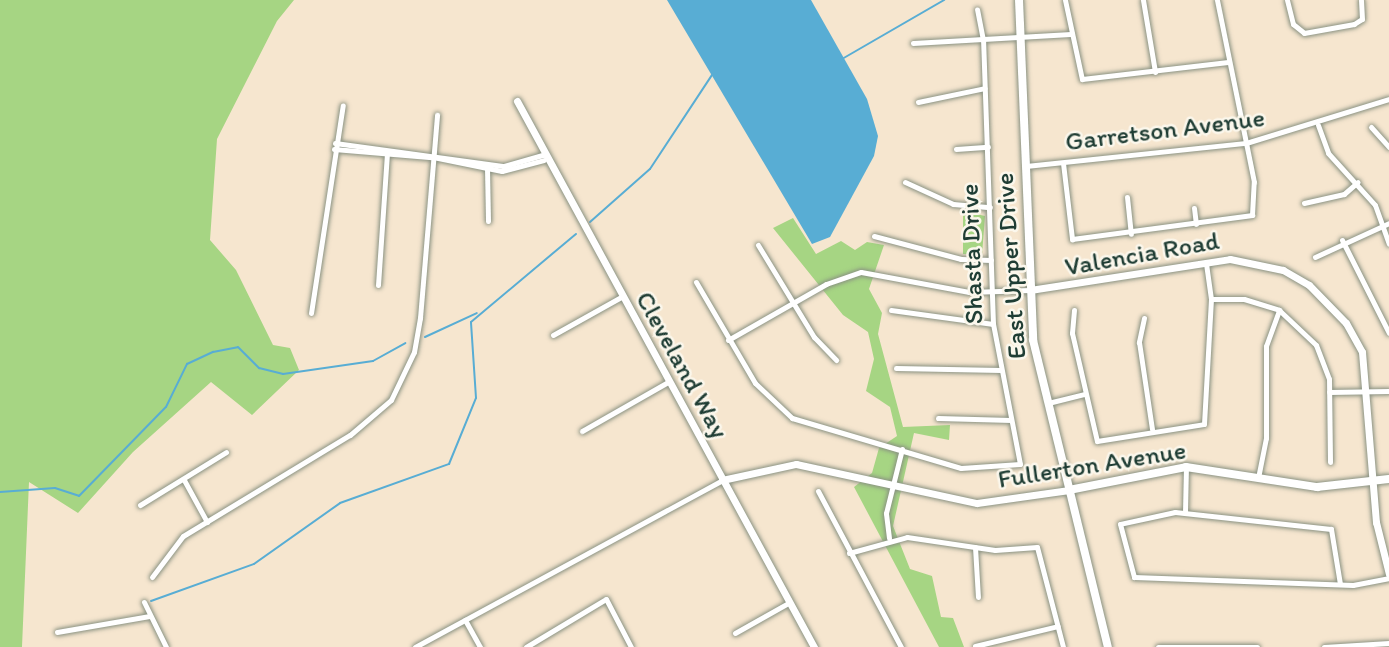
<!DOCTYPE html>
<style>
body{margin:0}
#map{position:relative;width:1389px;height:647px;overflow:hidden;background:#f6e6cf;font-family:Itim,sans-serif}
div>[style]{position:absolute}
[style*='--x']{left:calc(var(--x)*1px);top:calc(var(--y)*1px);width:calc(var(--w)*1px);rotate:calc(var(--a)*1deg)}
.green>*{inset:0;background:#a6d583}
.water>*{inset:0;background:#58add4}
.stream>*{height:2px;margin:-1px;padding:0 1px;transform-origin:1px;border-radius:1px;background:#58add4}
.roads{filter:drop-shadow(0 0 2px #8a9282) drop-shadow(0 0 2px #8a9282)}
.minor>*{height:5px;margin:-2.5px;padding:0 2.5px;transform-origin:2.5px;border-radius:2.5px;background:#fff}
.tertiary>*{height:7px;margin:-3.5px;padding:0 3.5px;transform-origin:3.5px;border-radius:3.5px;background:#fff}
.secondary>*{height:8px;margin:-4px;padding:0 4px;transform-origin:4px;border-radius:4px;background:#fff}
span{translate:-50% -50%;white-space:nowrap;text-align:center;line-height:1.15;-webkit-text-stroke:5px #fbf7ec;paint-order:stroke}
.street-label{font-size:26px;color:#1f3d34}
</style>
<div id="map">
<div class="green">
<i style="clip-path:polygon(0 0,294px 0,277px 21px,217px 139px,210px 240px,236px 270px,273px 345px,290px 348px,299px 370px,252px 415px,211px 382px,133px 452px,78px 513px,29px 482px,22px 647px,0 647px)"></i>
<i style="clip-path:polygon(963px 211px,985px 216px,982px 255px,963px 254px)"></i>
<i style="clip-path:polygon(793px 218px,816px 254px,841px 241px,855px 250px,867px 242px,884px 245px,869px 289px,882px 313px,878px 334px,903px 427px,950px 425px,949px 440px,914px 433px,893px 526px,910px 569px,932px 576px,941px 617px,953px 618px,964px 647px,939px 647px,854px 487px,872px 473px,879px 448px,897px 436px,890px 407px,866px 391px,874px 359px,868px 332px,843px 315px,773px 228px)"></i>
</div>
<div class="water">
<i style="clip-path:polygon(667px 0,811px 0,867px 99px,878px 136px,874px 156px,830px 237px,812px 244px)"></i>
</div>
<div class="stream">
<i style="--x:842;--y:59;--w:118;--a:-30"></i>
<i style="--x:590;--y:222;--w:80;--a:-41.5"></i>
<i style="--x:650;--y:169;--w:113;--a:-56.6"></i>
<i style="--x:425;--y:337;--w:57;--a:-24.8"></i>
<i style="--x:0;--y:492;--w:55;--a:-4.2"></i>
<i style="--x:55;--y:488;--w:25;--a:18"></i>
<i style="--x:79;--y:496;--w:124;--a:-45.7"></i>
<i style="--x:166;--y:407;--w:48;--a:-64"></i>
<i style="--x:187;--y:364;--w:29;--a:-25"></i>
<i style="--x:213;--y:352;--w:25;--a:-11"></i>
<i style="--x:238;--y:347;--w:30;--a:45"></i>
<i style="--x:259;--y:368;--w:25;--a:14"></i>
<i style="--x:283;--y:374;--w:91;--a:-8.2"></i>
<i style="--x:373;--y:361;--w:37;--a:-29"></i>
<i style="--x:151;--y:601;--w:109;--a:-19.8"></i>
<i style="--x:254;--y:564;--w:105;--a:-35.3"></i>
<i style="--x:340;--y:503;--w:116;--a:-19.7"></i>
<i style="--x:449;--y:464;--w:71;--a:-67.8"></i>
<i style="--x:476;--y:398;--w:76;--a:-93.8"></i>
<i style="--x:471;--y:322;--w:137;--a:-40"></i>
</div>
<div class="roads">
<div class="minor">
<i style="--x:1065;--y:0;--w:81;--a:77.9"></i>
<i style="--x:1082;--y:79;--w:147;--a:-6.6"></i>
<i style="--x:1143;--y:0;--w:73;--a:80.5"></i>
<i style="--x:1287;--y:0;--w:25;--a:76"></i>
<i style="--x:1293;--y:24;--w:14;--a:39"></i>
<i style="--x:1304;--y:33;--w:51;--a:-10.2"></i>
<i style="--x:1354;--y:24;--w:9;--a:-32"></i>
<i style="--x:1362;--y:19;--w:19;--a:-93"></i>
<i style="--x:913;--y:43;--w:158;--a:-3.3"></i>
<i style="--x:918;--y:102;--w:68;--a:-11.8"></i>
<i style="--x:1318;--y:125;--w:30;--a:70"></i>
<i style="--x:1328;--y:153;--w:70;--a:47.9"></i>
<i style="--x:1375;--y:205;--w:41;--a:70.3"></i>
<i style="--x:1371;--y:127;--w:27;--a:48"></i>
<i style="--x:335;--y:143;--w:171;--a:7.8"></i>
<i style="--x:504;--y:166;--w:40;--a:-16"></i>
<i style="--x:334;--y:149;--w:104;--a:4.9"></i>
<i style="--x:438;--y:158;--w:65;--a:11.5"></i>
<i style="--x:502;--y:171;--w:43;--a:-14.7"></i>
<i style="--x:956;--y:149;--w:32;--a:-4"></i>
<i style="--x:1063;--y:163;--w:77;--a:83.2"></i>
<i style="--x:1072;--y:239;--w:182;--a:-7.6"></i>
<i style="--x:1252;--y:215;--w:33;--a:-87"></i>
<i style="--x:1254;--y:182;--w:186;--a:-101.5"></i>
<i style="--x:1026;--y:166;--w:221;--a:-6"></i>
<i style="--x:1246;--y:143;--w:150;--a:-17.1"></i>
<i style="--x:487;--y:168;--w:53;--a:88.9"></i>
<i style="--x:905;--y:182;--w:53;--a:24.6"></i>
<i style="--x:953;--y:204;--w:37;--a:5"></i>
<i style="--x:1127;--y:197;--w:37;--a:84"></i>
<i style="--x:1304;--y:203;--w:41;--a:-12.7"></i>
<i style="--x:1344;--y:194;--w:18;--a:-41"></i>
<i style="--x:1194;--y:208;--w:16;--a:83"></i>
<i style="--x:874;--y:236;--w:90;--a:14.8"></i>
<i style="--x:961;--y:259;--w:30;--a:2"></i>
<i style="--x:1342;--y:240;--w:104;--a:63.2"></i>
<i style="--x:758;--y:245;--w:108;--a:58.7"></i>
<i style="--x:814;--y:337;--w:32;--a:46"></i>
<i style="--x:1315;--y:257;--w:81;--a:-24.7"></i>
<i style="--x:696;--y:282;--w:117;--a:59.7"></i>
<i style="--x:755;--y:383;--w:51;--a:43.4"></i>
<i style="--x:792;--y:418;--w:176;--a:16.5"></i>
<i style="--x:961;--y:468;--w:59;--a:-3.9"></i>
<i style="--x:1020;--y:464;--w:143;--a:-100.9"></i>
<i style="--x:993;--y:324;--w:284;--a:-92"></i>
<i style="--x:983;--y:40;--w:31;--a:-101"></i>
<i style="--x:378;--y:285;--w:132;--a:-86.1"></i>
<i style="--x:1211;--y:299;--w:33;--a:0"></i>
<i style="--x:1244;--y:299;--w:37;--a:17"></i>
<i style="--x:1279;--y:310;--w:51;--a:43.4"></i>
<i style="--x:1316;--y:345;--w:36;--a:69"></i>
<i style="--x:1329;--y:379;--w:83;--a:89.3"></i>
<i style="--x:891;--y:310;--w:103;--a:7.8"></i>
<i style="--x:1074;--y:310;--w:23;--a:95"></i>
<i style="--x:1072;--y:333;--w:111;--a:77"></i>
<i style="--x:1097;--y:441;--w:108;--a:-9"></i>
<i style="--x:1204;--y:424;--w:125;--a:-86.8"></i>
<i style="--x:1211;--y:299;--w:36;--a:-98"></i>
<i style="--x:311;--y:313;--w:210;--a:-81.3"></i>
<i style="--x:1144;--y:318;--w:25;--a:102"></i>
<i style="--x:1139;--y:342;--w:88;--a:81.5"></i>
<i style="--x:553;--y:335;--w:78;--a:-29.2"></i>
<i style="--x:728;--y:340;--w:113;--a:-29.7"></i>
<i style="--x:826;--y:284;--w:37;--a:-19"></i>
<i style="--x:861;--y:272;--w:110;--a:10.5"></i>
<i style="--x:969;--y:292;--w:61;--a:-1.9"></i>
<i style="--x:896;--y:368;--w:105;--a:1.1"></i>
<i style="--x:1329;--y:392;--w:60;--a:-1"></i>
<i style="--x:1048;--y:403;--w:38;--a:-14"></i>
<i style="--x:938;--y:418;--w:73;--a:1.6"></i>
<i style="--x:582;--y:431;--w:99;--a:-29.7"></i>
<i style="--x:1258;--y:478;--w:41;--a:-78.7"></i>
<i style="--x:1266;--y:438;--w:92;--a:-90"></i>
<i style="--x:1266;--y:346;--w:38;--a:-70"></i>
<i style="--x:184;--y:480;--w:48;--a:61.3"></i>
<i style="--x:818;--y:491;--w:177;--a:62"></i>
<i style="--x:140;--y:505;--w:101;--a:-31.6"></i>
<i style="--x:1185;--y:513;--w:46;--a:-88.8"></i>
<i style="--x:889;--y:538;--w:25;--a:-97"></i>
<i style="--x:886;--y:513;--w:66;--a:-76"></i>
<i style="--x:975;--y:547;--w:50;--a:86.6"></i>
<i style="--x:849;--y:553;--w:60;--a:-15.4"></i>
<i style="--x:907;--y:537;--w:89;--a:8.4"></i>
<i style="--x:995;--y:550;--w:42;--a:-4.1"></i>
<i style="--x:1037;--y:547;--w:103;--a:75.4"></i>
<i style="--x:152;--y:577;--w:51;--a:-52.9"></i>
<i style="--x:183;--y:536;--w:195;--a:-31.2"></i>
<i style="--x:350;--y:435;--w:54;--a:-40.5"></i>
<i style="--x:391;--y:400;--w:53;--a:-64.4"></i>
<i style="--x:414;--y:352;--w:35;--a:-80"></i>
<i style="--x:420;--y:318;--w:204;--a:-85.2"></i>
<i style="--x:1340;--y:584;--w:56;--a:-99.3"></i>
<i style="--x:1331;--y:529;--w:157;--a:-173.8"></i>
<i style="--x:1175;--y:512;--w:56;--a:167.7"></i>
<i style="--x:1120;--y:524;--w:55;--a:75.2"></i>
<i style="--x:1134;--y:577;--w:219;--a:2.1"></i>
<i style="--x:1353;--y:585;--w:37;--a:-11"></i>
<i style="--x:144;--y:602;--w:50;--a:63.9"></i>
<i style="--x:465;--y:620;--w:31;--a:61"></i>
<i style="--x:57;--y:632;--w:94;--a:-9.8"></i>
<i style="--x:735;--y:633;--w:63;--a:-29.4"></i>
<i style="--x:975;--y:646;--w:85;--a:-13.5"></i>
<i style="--x:415;--y:647;--w:349;--a:-28.5"></i>
<i style="--x:526;--y:647;--w:93;--a:-31"></i>
<i style="--x:606;--y:599;--w:54;--a:62.5"></i>
<i style="--x:1158;--y:647;--w:99;--a:0"></i>
<i style="--x:1324;--y:647;--w:65;--a:-3.5"></i>
</div>
<div class="tertiary">
<i style="--x:517;--y:101;--w:622;--a:61.46"></i>
<i style="--x:1030;--y:290;--w:202;--a:-8.8"></i>
<i style="--x:1230;--y:259;--w:54;--a:11.7"></i>
<i style="--x:1283;--y:270;--w:30;--a:30"></i>
<i style="--x:1309;--y:285;--w:53;--a:45.8"></i>
<i style="--x:1346;--y:323;--w:33;--a:61"></i>
<i style="--x:1362;--y:352;--w:171;--a:85.3"></i>
<i style="--x:1376;--y:522;--w:54;--a:76"></i>
<i style="--x:722;--y:480;--w:76;--a:-12.2"></i>
<i style="--x:796;--y:464;--w:185;--a:12.2"></i>
<i style="--x:977;--y:503;--w:93;--a:-8"></i>
</div>
<div class="secondary">
<i style="--x:1019;--y:0;--w:340;--a:87.6"></i>
<i style="--x:1033;--y:340;--w:316;--a:76.3"></i>
<i style="--x:1069;--y:490;--w:119;--a:-11.1"></i>
<i style="--x:1186;--y:467;--w:133;--a:8.7"></i>
<i style="--x:1317;--y:487;--w:72;--a:-6.3"></i>
</div>
</div>
<div class="street-label">
<span style="left:1165px;top:130px;rotate:-7deg">Garretson Avenue</span>
<span style="left:972px;top:254px;rotate:-92deg">Shasta Drive</span>
<span style="left:1142px;top:254px;rotate:-10deg">Valencia Road</span>
<span style="left:1011px;top:266px;rotate:-94deg">East Upper Drive</span>
<span style="left:682px;top:365px;rotate:61deg">Cleveland Way</span>
<span style="left:1092px;top:465px;rotate:-9deg">Fullerton Avenue</span>
</div>
</div>
